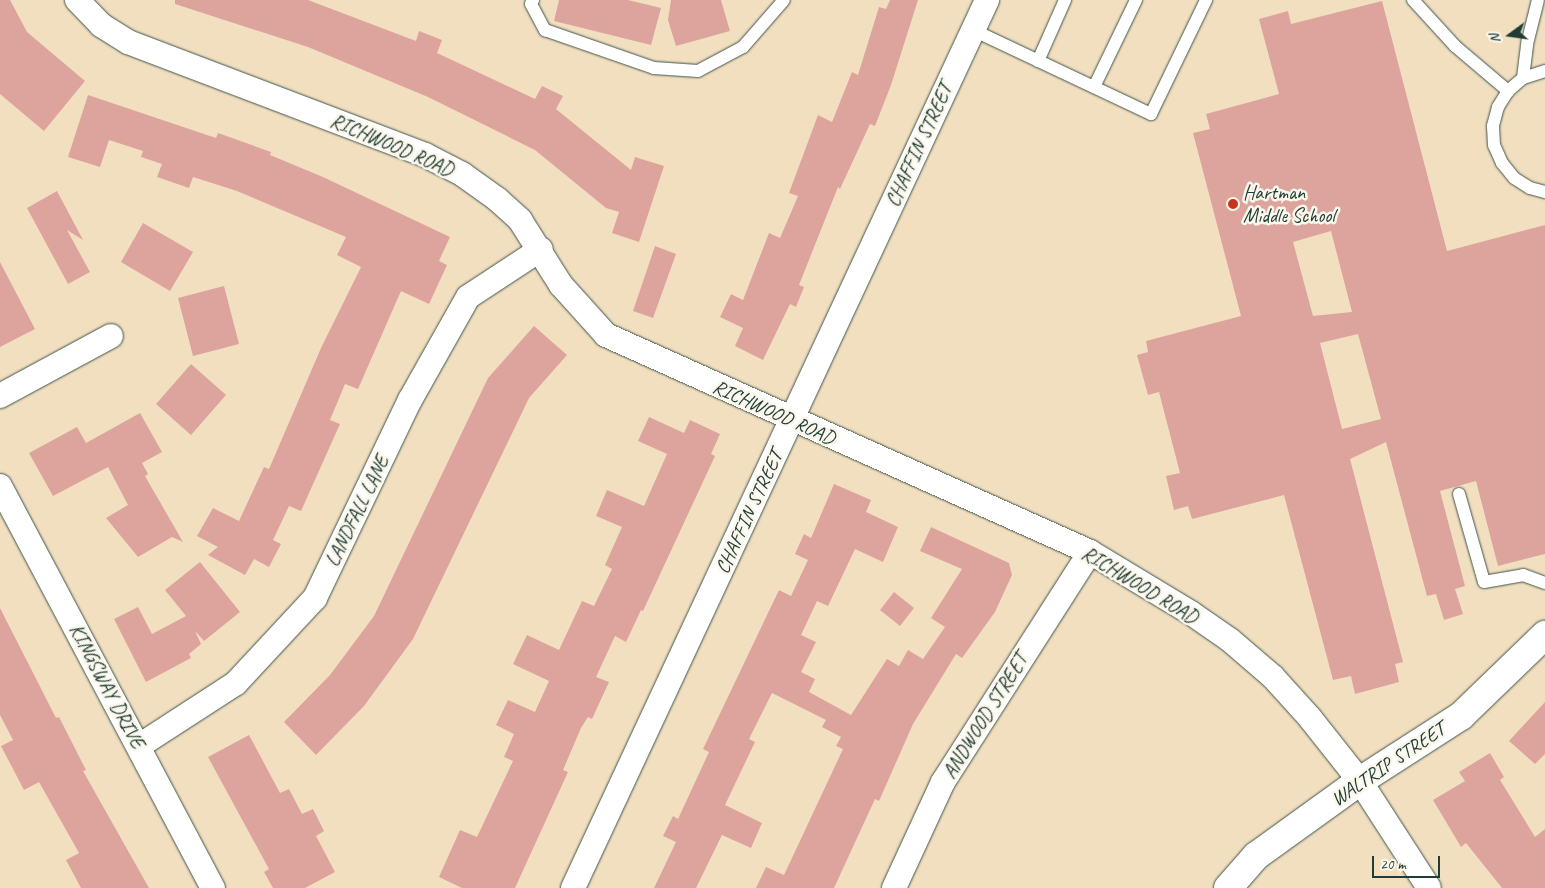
<!DOCTYPE html>
<style>
body{margin:0}
#map{position:relative;width:1545px;height:888px;overflow:hidden;background:#f2dfc0;font-family:Caveat,sans-serif}
div>[style]{position:absolute}
[style*='--x']{left:calc(var(--x)*1px);top:calc(var(--y)*1px);width:calc(var(--w)*1px);rotate:calc(var(--a)*1deg)}
.building>*{inset:0;background:#dda49e}
.roads{filter:drop-shadow(0 0 1px #3f5549) drop-shadow(0 0 1px #3f5549)}
.service>*{height:12px;margin:-6px;padding:0 6px;transform-origin:6px;border-radius:6px;background:#fff}
.minor>*{height:24px;margin:-12px;padding:0 12px;transform-origin:12px;border-radius:12px;background:#fff}
.tertiary>*{height:28px;margin:-14px;padding:0 14px;transform-origin:14px;border-radius:14px;background:#fff}
.dots>*{width:14px;height:14px;translate:-50% -50%;box-sizing:border-box;border:2px solid #fbf7ec;border-radius:50%}
span{translate:-50% -50%;white-space:nowrap;text-align:center;line-height:1.15;-webkit-text-stroke:5px #fbf7ec;paint-order:stroke}
.street-label{font-size:20px;color:#1f3d34}
.poi-label{font-size:20px;color:#1f3d34}
.left{translate:0 -50%;text-align:left}
.north{position:absolute;left:1485px;top:10px;width:50px;height:50px;-webkit-text-stroke:4px #fbf7ec;paint-order:stroke;rotate:256deg;font-size:14px;font-weight:700;line-height:20px;text-align:center;color:#1f3d34}
.north::after{content:'';display:block;margin:auto;width:18px;height:22px;background:#1f3d34;clip-path:polygon(50% 0,100% 100%,50% 72%,0 100%)}
.scale{position:absolute;left:1372px;top:856px;width:68px;height:22px;box-sizing:border-box;border:2px solid #1f3d34;border-top:0;padding-left:6px;font-size:15px;line-height:18px;white-space:nowrap;color:#1f3d34;-webkit-text-stroke:4px #fbf7ec;paint-order:stroke}
</style>
<div id="map">
<div class="building">
<i style="clip-path:polygon(0 0,10px 0,27px 32px,85px 81px,44px 131px,0 94px)"></i>
<i style="clip-path:polygon(175px 0,308px 0,416px 41px,419px 31px,442px 40px,437px 53px,535px 99px,542px 86px,563px 96px,556px 109px,631px 170px,635px 157px,664px 166px,639px 242px,612px 233px,619px 212px,606px 208px,535px 150px,428px 97px,308px 47px,175px 4px)"></i>
<i style="clip-path:polygon(559px 0,628px 0,661px 8px,651px 45px,554px 21px)"></i>
<i style="clip-path:polygon(671px 0,721px 0,730px 31px,676px 46px,668px 20px)"></i>
<i style="clip-path:polygon(890px 0,918px 0,891px 85px,875px 126px,870px 124px,840px 189px,838px 187px,799px 285px,804px 287px,796px 307px,790px 304px,763px 360px,735px 346px,743px 328px,720px 317px,731px 294px,743px 300px,769px 233px,780px 238px,798px 196px,789px 193px,818px 115px,832px 122px,852px 72px,858px 75px,879px 7px,886px 9px)"></i>
<i style="clip-path:polygon(evenodd,1382px 1px,1447px 251px,1545px 225px,1545px 554px,1498px 566px,1476px 481px,1440px 491px,1465px 586px,1455px 589px,1463px 614px,1444px 620px,1436px 594px,1427px 596px,1386px 442px,1350px 459px,1403px 662px,1395px 664px,1399px 682px,1355px 694px,1351px 676px,1333px 680px,1284px 495px,1192px 519px,1188px 506px,1174px 510px,1166px 476px,1180px 473px,1159px 392px,1148px 395px,1137px 355px,1148px 352px,1146px 341px,1241px 316px,1193px 133px,1210px 129px,1206px 114px,1279px 94px,1259px 19px,1288px 11px,1291px 24px,1382px 1px,1331px 231px,1352px 312px,1313px 316px,1293px 242px,1331px 231px,1382px 1px,1358px 334px,1381px 419px,1342px 429px,1320px 343px,1358px 334px)"></i>
<i style="clip-path:polygon(88px 95px,216px 138px,218px 133px,271px 152px,270px 155px,323px 177px,450px 237px,439px 261px,447px 265px,429px 304px,401px 291px,358px 389px,345px 384px,330px 420px,340px 424px,301px 511px,289px 506px,273px 540px,281px 544px,269px 567px,254px 559px,245px 575px,208px 555px,218px 547px,197px 536px,213px 508px,239px 521px,264px 467px,269px 469px,321px 348px,361px 267px,337px 255px,346px 237px,237px 191px,193px 177px,189px 188px,157px 177px,162px 164px,141px 157px,143px 151px,109px 140px,100px 167px,68px 157px)"></i>
<i style="clip-path:polygon(57px 191px,83px 240px,67px 230px,90px 272px,68px 284px,27px 208px)"></i>
<i style="clip-path:polygon(143px 223px,193px 252px,170px 291px,121px 262px)"></i>
<i style="clip-path:polygon(655px 246px,676px 254px,653px 318px,633px 311px)"></i>
<i style="clip-path:polygon(0 262px,35px 329px,0 347px)"></i>
<i style="clip-path:polygon(224px 286px,239px 344px,193px 356px,178px 298px)"></i>
<i style="clip-path:polygon(534px 326px,567px 355px,529px 398px,413px 639px,364px 706px,316px 755px,284px 722px,330px 675px,374px 616px,488px 378px)"></i>
<i style="clip-path:polygon(191px 364px,226px 395px,191px 435px,156px 404px)"></i>
<i style="clip-path:polygon(140px 413px,162px 452px,142px 463px,148px 474px,145px 476px,183px 542px,172px 537px,138px 557px,106px 518px,128px 505px,108px 467px,53px 496px,29px 453px,77px 427px,86px 443px)"></i>
<i style="clip-path:polygon(649px 417px,684px 433px,690px 420px,720px 434px,711px 454px,715px 456px,643px 611px,641px 610px,626px 642px,615px 636px,596px 677px,609px 682px,592px 719px,588px 717px,581px 728px,563px 770px,568px 772px,515px 888px,462px 888px,439px 877px,460px 830px,477px 837px,513px 761px,504px 757px,514px 734px,496px 725px,508px 700px,535px 712px,549px 681px,513px 664px,527px 635px,559px 650px,582px 601px,594px 606px,612px 569px,605px 565px,622px 527px,596px 516px,607px 490px,644px 506px,667px 454px,638px 441px)"></i>
<i style="clip-path:polygon(834px 484px,871px 500px,866px 512px,898px 527px,883px 562px,855px 549px,828px 606px,817px 601px,801px 635px,816px 642px,801px 672px,815px 679px,809px 692px,851px 715px,887px 659px,899px 666px,908px 650px,923px 659px,945px 627px,931px 618px,962px 569px,920px 551px,931px 527px,1009px 563px,1012px 575px,995px 612px,962px 658px,956px 654px,913px 724px,879px 801px,875px 799px,834px 888px,756px 888px,766px 867px,784px 875px,843px 749px,836px 746px,841px 737px,822px 727px,826px 720px,772px 693px,749px 739px,755px 742px,725px 805px,762px 823px,751px 848px,722px 835px,696px 888px,654px 888px,676px 842px,663px 836px,673px 816px,678px 819px,709px 752px,703px 749px,779px 590px,791px 596px,808px 560px,795px 554px,804px 534px,811px 538px)"></i>
<i style="clip-path:polygon(200px 562px,240px 612px,204px 641px,195px 631px,201px 644px,189px 654px,191px 658px,146px 682px,114px 619px,138px 607px,152px 634px,186px 616px,165px 590px)"></i>
<i style="clip-path:polygon(894px 592px,914px 608px,900px 626px,880px 610px)"></i>
<i style="clip-path:polygon(0 608px,56px 718px,59px 717px,86px 770px,83px 771px,149px 888px,81px 888px,66px 860px,79px 853px,39px 782px,24px 790px,1px 746px,13px 740px,0 715px)"></i>
<i style="clip-path:polygon(1545px 702px,1545px 754px,1535px 764px,1509px 741px)"></i>
<i style="clip-path:polygon(249px 735px,280px 793px,289px 789px,302px 814px,313px 809px,324px 831px,316px 836px,335px 872px,305px 888px,273px 888px,264px 872px,269px 869px,208px 757px)"></i>
<i style="clip-path:polygon(1490px 753px,1504px 777px,1500px 780px,1535px 837px,1545px 829px,1545px 888px,1502px 888px,1466px 843px,1461px 847px,1433px 800px,1465px 781px,1459px 772px)"></i>
</div>
<div class="roads">
<div class="service">
<i style="--x:533;--y:0;--w:4;--a:117"></i>
<i style="--x:531;--y:4;--w:30;--a:62"></i>
<i style="--x:545;--y:30;--w:115;--a:19.2"></i>
<i style="--x:654;--y:68;--w:44;--a:3.9"></i>
<i style="--x:698;--y:71;--w:51;--a:-28.1"></i>
<i style="--x:743;--y:47;--w:62;--a:-48.9"></i>
<i style="--x:1413;--y:0;--w:62;--a:47.6"></i>
<i style="--x:1455;--y:46;--w:70;--a:40.3"></i>
<i style="--x:973;--y:30;--w:197;--a:25.3"></i>
<i style="--x:1151;--y:114;--w:127;--a:-64.2"></i>
<i style="--x:1038;--y:61;--w:67;--a:-66.1"></i>
<i style="--x:1545;--y:71;--w:23;--a:162"></i>
<i style="--x:1523;--y:78;--w:20;--a:139"></i>
<i style="--x:1508;--y:91;--w:19;--a:122"></i>
<i style="--x:1498;--y:107;--w:20;--a:105"></i>
<i style="--x:1493;--y:126;--w:19;--a:87"></i>
<i style="--x:1494;--y:145;--w:20;--a:66"></i>
<i style="--x:1502;--y:163;--w:19;--a:51"></i>
<i style="--x:1514;--y:178;--w:19;--a:32"></i>
<i style="--x:1530;--y:188;--w:16;--a:15"></i>
<i style="--x:1523;--y:78;--w:38;--a:-83"></i>
<i style="--x:1528;--y:40;--w:41;--a:-76"></i>
<i style="--x:1094;--y:87;--w:97;--a:-64.2"></i>
<i style="--x:1459;--y:494;--w:91;--a:74.1"></i>
<i style="--x:1484;--y:582;--w:40;--a:-10"></i>
<i style="--x:1523;--y:575;--w:23;--a:20"></i>
</div>
<div class="minor">
<i style="--x:77;--y:0;--w:35;--a:46"></i>
<i style="--x:101;--y:25;--w:32;--a:32"></i>
<i style="--x:128;--y:42;--w:318;--a:20.8"></i>
<i style="--x:425;--y:155;--w:42;--a:27.2"></i>
<i style="--x:462;--y:174;--w:43;--a:35.5"></i>
<i style="--x:497;--y:199;--w:31;--a:42"></i>
<i style="--x:520;--y:220;--w:77;--a:57.8"></i>
<i style="--x:561;--y:285;--w:67;--a:48"></i>
<i style="--x:606;--y:335;--w:530;--a:24.15"></i>
<i style="--x:1090;--y:552;--w:118;--a:31.1"></i>
<i style="--x:1191;--y:613;--w:47;--a:34.7"></i>
<i style="--x:1230;--y:640;--w:57;--a:40.7"></i>
<i style="--x:1273;--y:677;--w:55;--a:47.9"></i>
<i style="--x:1310;--y:718;--w:80;--a:51.6"></i>
<i style="--x:1360;--y:781;--w:127;--a:57.2"></i>
<i style="--x:0;--y:396;--w:126;--a:-28.4"></i>
<i style="--x:0;--y:486;--w:455;--a:62.1"></i>
<i style="--x:139;--y:746;--w:116;--a:-33"></i>
<i style="--x:236;--y:683;--w:116;--a:-47.1"></i>
<i style="--x:315;--y:598;--w:220;--a:-64.4"></i>
<i style="--x:410;--y:400;--w:118;--a:-60.6"></i>
<i style="--x:468;--y:297;--w:87;--a:-33.3"></i>
<i style="--x:573;--y:888;--w:980;--a:-65"></i>
<i style="--x:894;--y:888;--w:117;--a:-65.2"></i>
<i style="--x:943;--y:782;--w:273;--a:-57.4"></i>
</div>
<div class="tertiary">
<i style="--x:1228;--y:888;--w:43;--a:-48.8"></i>
<i style="--x:1256;--y:856;--w:128;--a:-35.8"></i>
<i style="--x:1360;--y:781;--w:120;--a:-32.8"></i>
<i style="--x:1461;--y:716;--w:117;--a:-44"></i>
</div>
</div>
<div class="dots">
<i style="left:1233px;top:204px;background:#c8321e"></i>
</div>
<div class="street-label">
<span style="left:392px;top:145px;rotate:23deg">RICHWOOD ROAD</span>
<span style="left:919px;top:145px;rotate:-65deg">CHAFFIN STREET</span>
<span style="left:774px;top:412px;rotate:24deg">RICHWOOD ROAD</span>
<span style="left:357px;top:511px;rotate:-64deg">LANDFALL LANE</span>
<span style="left:749px;top:512px;rotate:-65deg">CHAFFIN STREET</span>
<span style="left:1140px;top:585px;rotate:31deg">RICHWOOD ROAD</span>
<span style="left:107px;top:686px;rotate:62deg">KINGSWAY DRIVE</span>
<span style="left:985px;top:716px;rotate:-58deg">ANDWOOD STREET</span>
<span style="left:1388px;top:764px;rotate:-34deg">WALTRIP STREET</span>
</div>
<div class="poi-label">
<span class="left" style="left:1243px;top:204px">Hartman<br>Middle School</span>
</div>
<div class="north">N</div>
<div class="scale">20 m</div>
</div>
